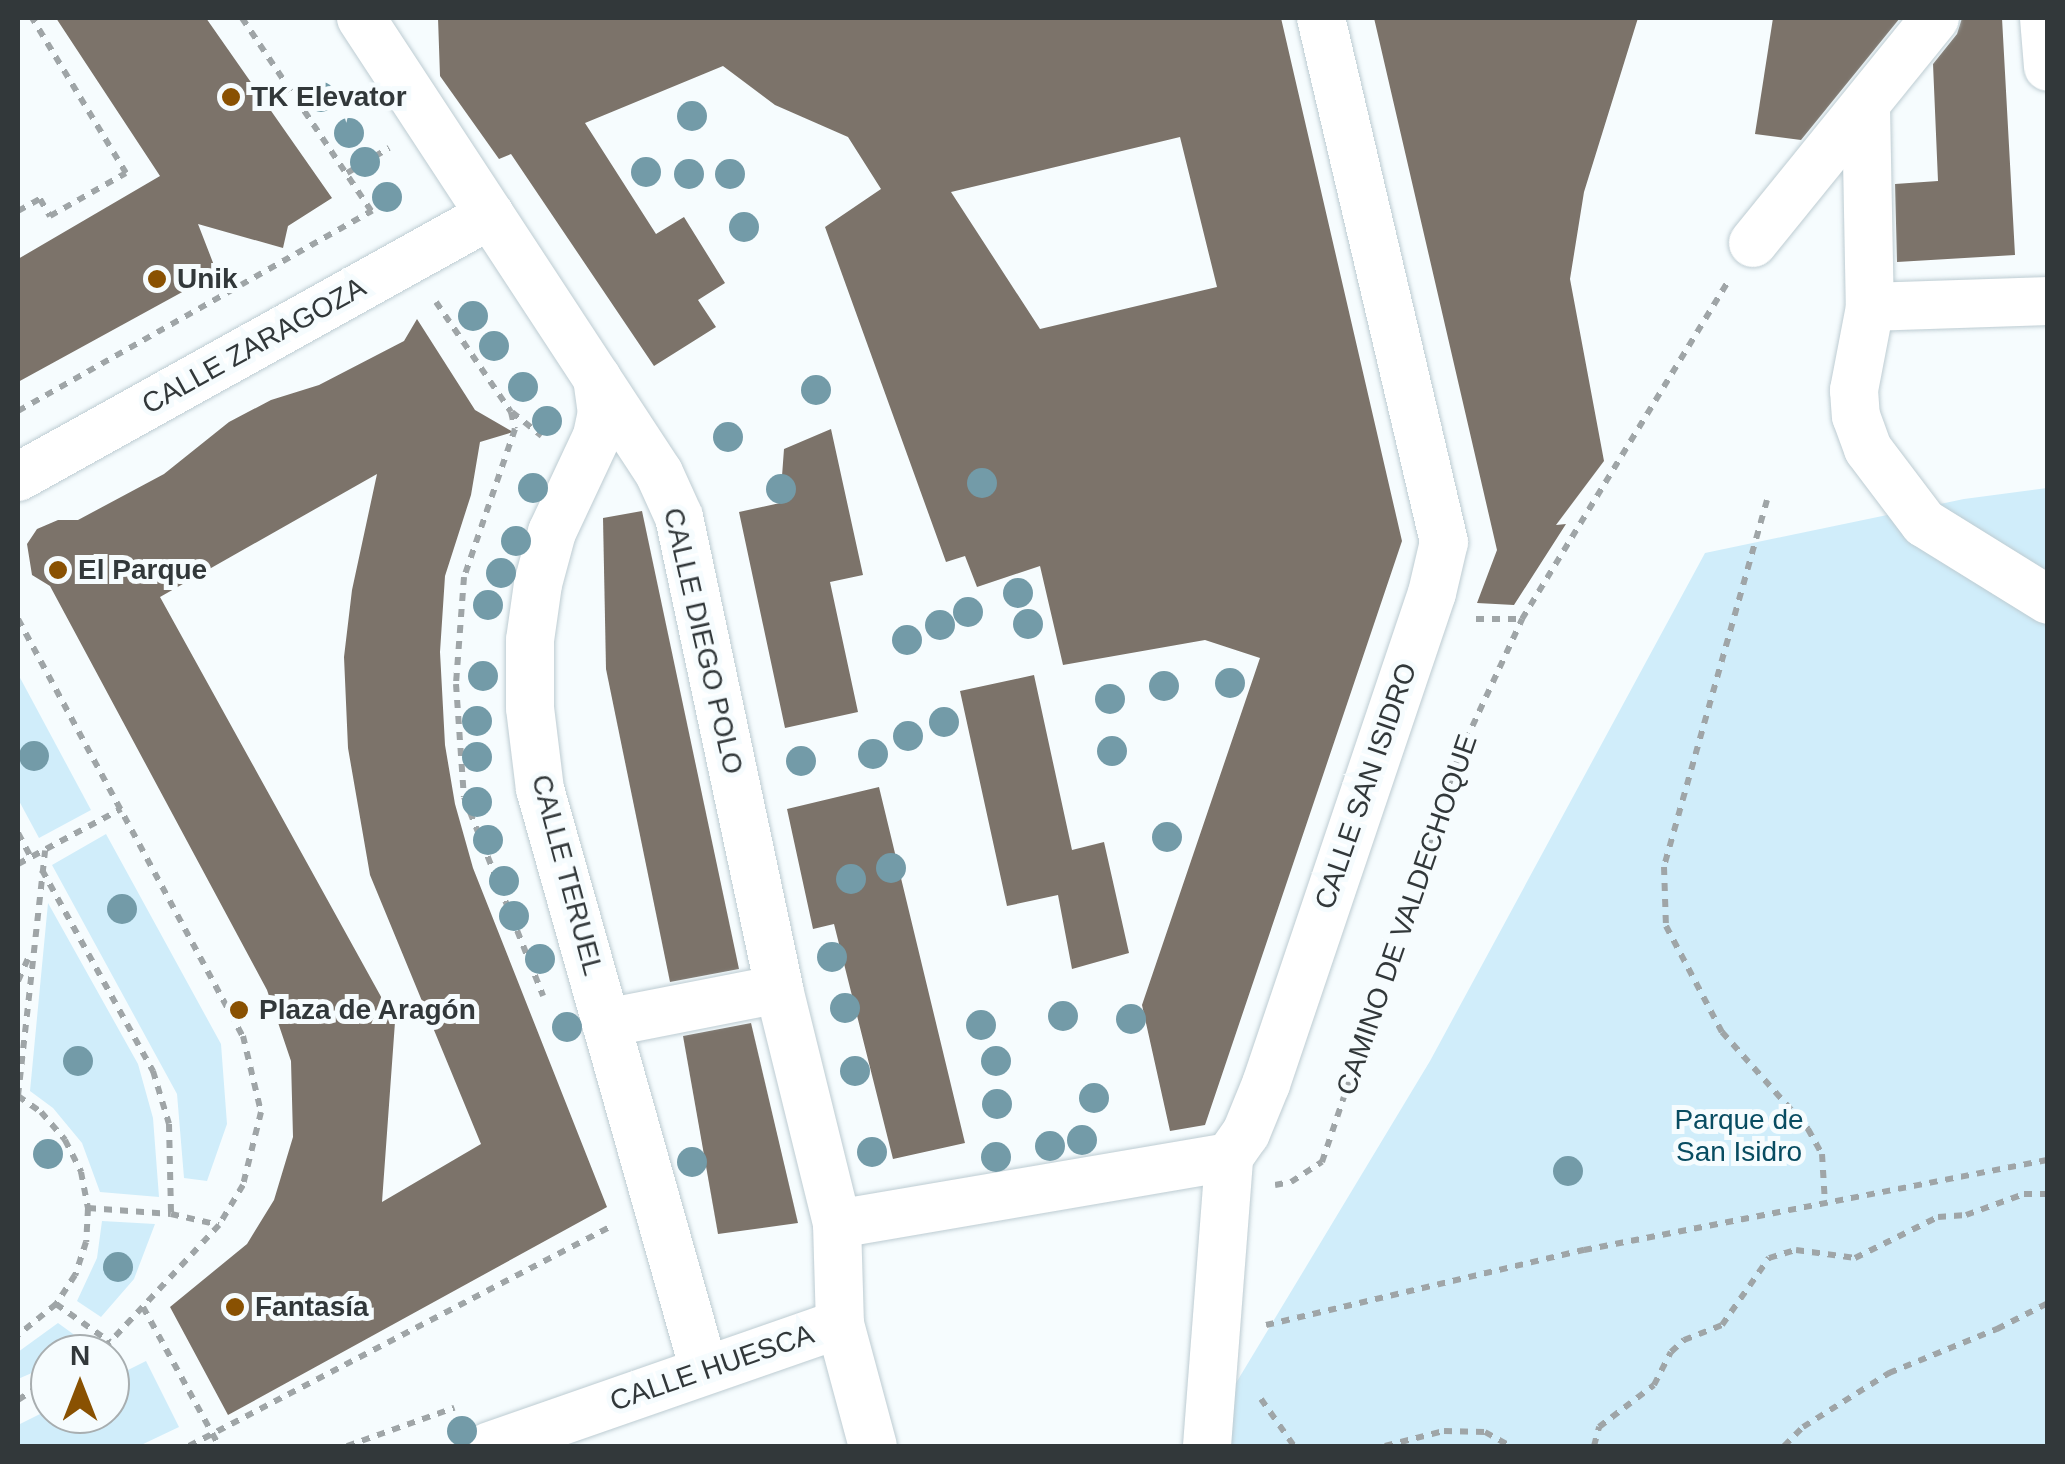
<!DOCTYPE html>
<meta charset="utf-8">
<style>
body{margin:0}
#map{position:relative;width:2065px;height:1464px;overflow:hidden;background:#f6fcfe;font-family:Arial,sans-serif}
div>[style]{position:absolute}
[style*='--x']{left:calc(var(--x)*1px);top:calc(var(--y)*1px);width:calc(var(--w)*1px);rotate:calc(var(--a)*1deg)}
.green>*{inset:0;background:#d0edfa}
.building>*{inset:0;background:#7c736a}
.path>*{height:6px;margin-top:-3px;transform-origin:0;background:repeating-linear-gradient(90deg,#9fa5a7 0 8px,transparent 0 16px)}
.roads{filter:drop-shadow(0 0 2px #bdccd2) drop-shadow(0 0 2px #bdccd2)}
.street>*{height:48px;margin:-24px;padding:0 24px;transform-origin:24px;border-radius:24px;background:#fff}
.trees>*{width:30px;height:30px;margin:-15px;border-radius:50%;background:#739ba8}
.dots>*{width:28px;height:28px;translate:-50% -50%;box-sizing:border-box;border:5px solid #f6fcfe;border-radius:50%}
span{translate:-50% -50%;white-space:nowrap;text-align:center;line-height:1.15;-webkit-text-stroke:10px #f6fcfe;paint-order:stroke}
.poi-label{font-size:28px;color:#32383a;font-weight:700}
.left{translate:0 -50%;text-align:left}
.street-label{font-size:28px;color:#32383a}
.park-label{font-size:28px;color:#084c61}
.frame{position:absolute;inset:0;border:20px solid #32383a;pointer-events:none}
.north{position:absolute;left:30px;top:1334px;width:100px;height:100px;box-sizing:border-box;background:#f6fcfe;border:2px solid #a8aeb0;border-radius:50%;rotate:0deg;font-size:28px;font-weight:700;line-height:40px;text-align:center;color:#32383a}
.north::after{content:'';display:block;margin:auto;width:35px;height:45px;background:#895102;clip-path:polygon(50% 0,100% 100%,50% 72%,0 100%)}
</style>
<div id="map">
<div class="green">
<i style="clip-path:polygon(2047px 488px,2047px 1446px,1229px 1446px,1233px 1388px,1430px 1061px,1705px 553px,1964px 499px)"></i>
<i style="clip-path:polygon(18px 674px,91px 810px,39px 838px,18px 799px)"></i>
<i style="clip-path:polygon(106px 834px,221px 1044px,227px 1124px,207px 1181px,184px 1178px,177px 1094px,52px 865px)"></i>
<i style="clip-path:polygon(48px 903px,138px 1064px,153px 1118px,159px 1197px,100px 1192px,82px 1143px,53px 1108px,30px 1091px)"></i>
<i style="clip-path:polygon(102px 1221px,155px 1224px,134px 1279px,101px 1317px,77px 1301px,97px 1258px)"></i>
<i style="clip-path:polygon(58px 1323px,80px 1339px,62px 1354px,50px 1354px,50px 1362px,41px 1369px,18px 1379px,18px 1352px)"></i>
<i style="clip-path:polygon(146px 1361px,179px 1427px,139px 1446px,18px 1446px,18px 1425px,50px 1409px,50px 1414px,110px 1414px,110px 1379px)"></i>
</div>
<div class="building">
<i style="clip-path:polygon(56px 18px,206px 18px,332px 198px,288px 226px,283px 248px,198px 224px,217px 273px,18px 382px,18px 259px,160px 176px)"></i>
<i style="clip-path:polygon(evenodd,438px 18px,1281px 18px,1402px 541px,1205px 1125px,1170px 1131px,1142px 1005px,1260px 658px,1205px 640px,1063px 665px,1040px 566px,977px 587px,965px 556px,946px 562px,825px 227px,881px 189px,848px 137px,775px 105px,723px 66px,585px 123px,656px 234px,684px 217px,725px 283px,698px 300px,716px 327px,654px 366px,511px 154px,499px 159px,440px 76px,438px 18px,1180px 137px,1217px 287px,1040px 329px,951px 192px,1180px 137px)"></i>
<i style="clip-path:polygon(1374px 18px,1638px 18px,1584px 192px,1570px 279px,1604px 461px,1556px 525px,1566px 524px,1514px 605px,1477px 603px,1497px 550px)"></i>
<i style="clip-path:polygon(1773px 18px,1900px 18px,1801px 140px,1755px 134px)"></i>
<i style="clip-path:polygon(1962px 18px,2002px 18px,2015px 255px,1897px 262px,1895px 184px,1938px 181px,1933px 64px,1957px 34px)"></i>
<i style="clip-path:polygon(evenodd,417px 319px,475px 410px,513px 432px,480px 442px,471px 495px,445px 576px,440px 652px,445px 745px,455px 804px,473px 868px,607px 1207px,228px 1415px,170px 1307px,247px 1244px,274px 1200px,293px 1137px,291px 1061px,267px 990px,50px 586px,32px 575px,27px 544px,37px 529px,58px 520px,78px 520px,164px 474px,229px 422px,271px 400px,319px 385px,404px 341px,417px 319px,377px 474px,352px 590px,344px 657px,348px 748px,370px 875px,481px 1144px,382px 1202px,395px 1022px,160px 597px,377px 474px)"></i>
<i style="clip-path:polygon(831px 429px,863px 575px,830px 582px,858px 712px,785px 728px,739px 512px,780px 503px,784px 449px)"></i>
<i style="clip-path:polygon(642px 511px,739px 969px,670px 982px,606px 669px,603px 518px)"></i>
<i style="clip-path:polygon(1034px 675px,1072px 850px,1104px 842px,1129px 953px,1072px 969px,1058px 895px,1007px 906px,960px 691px)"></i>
<i style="clip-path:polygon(879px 787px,965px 1143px,893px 1159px,834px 924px,813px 929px,787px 809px)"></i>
<i style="clip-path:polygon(751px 1023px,798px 1223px,718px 1234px,683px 1036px)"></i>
</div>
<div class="path">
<i style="--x:242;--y:18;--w:234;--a:56.2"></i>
<i style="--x:347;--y:173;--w:49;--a:-30.8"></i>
<i style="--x:18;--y:211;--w:25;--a:-29"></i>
<i style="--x:40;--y:199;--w:20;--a:60"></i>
<i style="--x:50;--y:216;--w:87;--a:-29.5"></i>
<i style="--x:126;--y:173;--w:181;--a:-121.2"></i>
<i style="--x:436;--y:302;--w:133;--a:55.7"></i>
<i style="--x:511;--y:412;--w:17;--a:77"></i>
<i style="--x:515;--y:429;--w:157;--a:109"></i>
<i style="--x:464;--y:577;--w:107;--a:94.3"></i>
<i style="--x:456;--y:684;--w:113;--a:86"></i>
<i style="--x:464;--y:797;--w:214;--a:68.3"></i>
<i style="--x:18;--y:411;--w:407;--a:-29.5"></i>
<i style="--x:512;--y:412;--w:38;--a:39"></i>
<i style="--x:1767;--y:500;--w:381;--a:105.7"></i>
<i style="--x:1664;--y:867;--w:59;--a:88.1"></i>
<i style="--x:1666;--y:926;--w:120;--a:62.2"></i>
<i style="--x:1722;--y:1032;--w:130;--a:48.4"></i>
<i style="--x:1808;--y:1129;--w:29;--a:61"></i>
<i style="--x:1822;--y:1154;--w:49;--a:86.5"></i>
<i style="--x:18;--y:619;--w:474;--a:61.7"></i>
<i style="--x:243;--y:1036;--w:78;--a:76.7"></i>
<i style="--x:261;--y:1112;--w:75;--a:103.9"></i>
<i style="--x:243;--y:1185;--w:47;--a:121"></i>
<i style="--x:219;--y:1225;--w:160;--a:133"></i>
<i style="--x:110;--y:1342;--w:22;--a:148"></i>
<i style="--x:1476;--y:619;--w:46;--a:0"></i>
<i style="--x:18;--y:833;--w:27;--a:62"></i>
<i style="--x:18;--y:864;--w:117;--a:-28.1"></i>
<i style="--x:42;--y:870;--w:230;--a:61.1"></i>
<i style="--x:153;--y:1071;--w:55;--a:73.2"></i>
<i style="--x:169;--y:1124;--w:90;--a:88.7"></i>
<i style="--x:18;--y:981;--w:24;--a:-66"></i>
<i style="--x:18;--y:1096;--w:28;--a:35"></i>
<i style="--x:41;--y:1112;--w:37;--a:49"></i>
<i style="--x:65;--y:1140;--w:36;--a:63"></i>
<i style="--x:81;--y:1172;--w:37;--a:79"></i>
<i style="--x:88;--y:1208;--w:34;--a:93"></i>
<i style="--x:86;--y:1242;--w:35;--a:108"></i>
<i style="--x:75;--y:1275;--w:35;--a:123"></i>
<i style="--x:56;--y:1304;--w:49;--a:140.8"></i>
<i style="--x:18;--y:1096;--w:247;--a:-83.7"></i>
<i style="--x:1275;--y:1185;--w:16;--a:-11"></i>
<i style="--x:1291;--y:1182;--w:37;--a:-33"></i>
<i style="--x:1322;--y:1162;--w:429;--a:-71.4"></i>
<i style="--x:1459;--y:755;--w:150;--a:-65.1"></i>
<i style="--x:1522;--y:619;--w:395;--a:-58.6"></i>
<i style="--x:88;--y:1208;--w:83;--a:4.1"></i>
<i style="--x:171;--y:1214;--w:49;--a:12.9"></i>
<i style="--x:56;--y:1304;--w:66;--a:35.1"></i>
<i style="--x:143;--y:1307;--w:158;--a:61.3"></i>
<i style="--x:1266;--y:1325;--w:327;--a:-13.3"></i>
<i style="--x:1584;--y:1250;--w:473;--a:-11"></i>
<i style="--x:1261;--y:1399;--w:57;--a:54.9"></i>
<i style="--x:18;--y:1400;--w:38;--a:-33"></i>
<i style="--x:189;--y:1446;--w:479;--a:-27.5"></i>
<i style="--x:347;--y:1446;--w:114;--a:-19.6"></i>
<i style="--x:1385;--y:1446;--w:61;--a:-14.3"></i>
<i style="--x:1444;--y:1431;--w:41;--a:1.4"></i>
<i style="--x:1485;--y:1432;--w:29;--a:29"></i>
<i style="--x:1594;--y:1446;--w:20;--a:-75"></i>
<i style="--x:1599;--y:1427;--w:69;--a:-37.4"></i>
<i style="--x:1654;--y:1385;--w:37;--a:-63"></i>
<i style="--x:1671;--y:1352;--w:18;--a:-43"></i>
<i style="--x:1684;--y:1340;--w:41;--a:-21.5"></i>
<i style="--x:1722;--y:1325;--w:82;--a:-55"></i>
<i style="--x:1769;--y:1258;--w:28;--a:-17"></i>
<i style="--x:1796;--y:1250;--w:60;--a:7.7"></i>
<i style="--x:1855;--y:1258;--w:93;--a:-26.3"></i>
<i style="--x:1938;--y:1217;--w:28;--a:-4"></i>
<i style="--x:1966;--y:1215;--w:62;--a:-19.9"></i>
<i style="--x:2024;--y:1194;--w:24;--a:0"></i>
<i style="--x:1784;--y:1446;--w:27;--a:-45"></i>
<i style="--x:1803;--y:1427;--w:102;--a:-32.1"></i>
<i style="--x:1889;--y:1373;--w:117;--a:-22.2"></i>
<i style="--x:1997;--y:1329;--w:57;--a:-27"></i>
</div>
<div class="roads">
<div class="street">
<i style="--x:361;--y:18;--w:544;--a:56.78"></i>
<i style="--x:659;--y:473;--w:48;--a:65.6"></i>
<i style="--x:679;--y:517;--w:482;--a:78"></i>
<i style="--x:779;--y:989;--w:242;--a:76.1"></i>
<i style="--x:837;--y:1224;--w:100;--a:88.3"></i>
<i style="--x:840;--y:1324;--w:372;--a:160.8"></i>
<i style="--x:2044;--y:18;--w:49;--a:85.3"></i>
<i style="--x:1866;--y:107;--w:200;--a:88.9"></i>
<i style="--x:1870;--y:307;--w:85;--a:100.9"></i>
<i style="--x:1854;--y:390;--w:26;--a:86"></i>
<i style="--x:1856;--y:416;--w:35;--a:70"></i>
<i style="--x:1868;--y:449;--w:93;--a:52.9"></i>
<i style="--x:1924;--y:523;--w:146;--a:31.8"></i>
<i style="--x:1753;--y:243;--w:289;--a:-51"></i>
<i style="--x:1870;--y:307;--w:178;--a:-1.9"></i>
<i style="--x:597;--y:378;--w:34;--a:82"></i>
<i style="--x:602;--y:412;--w:25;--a:102"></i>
<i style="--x:597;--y:436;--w:106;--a:115.1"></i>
<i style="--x:552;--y:532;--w:54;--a:105.1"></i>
<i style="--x:538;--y:584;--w:57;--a:98.1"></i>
<i style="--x:530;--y:640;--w:68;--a:90"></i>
<i style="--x:530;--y:708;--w:82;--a:83"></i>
<i style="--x:540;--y:789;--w:604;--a:74.24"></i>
<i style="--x:18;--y:477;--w:540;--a:-29.03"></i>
<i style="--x:606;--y:1023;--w:176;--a:-11.1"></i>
<i style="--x:837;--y:1224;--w:398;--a:-9.7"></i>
<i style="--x:1229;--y:1157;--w:29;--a:-55"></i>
<i style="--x:1246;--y:1133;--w:53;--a:-67.8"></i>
<i style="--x:1266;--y:1084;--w:518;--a:-71.32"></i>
<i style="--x:1432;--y:593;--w:52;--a:-76.8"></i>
<i style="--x:1444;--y:542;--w:538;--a:-103.21"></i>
<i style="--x:840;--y:1324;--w:126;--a:74.9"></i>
<i style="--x:1207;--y:1446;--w:290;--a:-85.6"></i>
</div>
</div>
<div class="trees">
<i style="left:321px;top:97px"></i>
<i style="left:692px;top:116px"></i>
<i style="left:349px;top:133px"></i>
<i style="left:365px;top:162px"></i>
<i style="left:646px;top:172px"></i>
<i style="left:689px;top:174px"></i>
<i style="left:730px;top:174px"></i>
<i style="left:387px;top:197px"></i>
<i style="left:744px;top:227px"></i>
<i style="left:473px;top:316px"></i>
<i style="left:494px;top:346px"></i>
<i style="left:523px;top:387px"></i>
<i style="left:816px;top:390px"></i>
<i style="left:547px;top:421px"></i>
<i style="left:728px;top:437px"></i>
<i style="left:982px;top:483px"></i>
<i style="left:533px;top:488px"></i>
<i style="left:781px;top:489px"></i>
<i style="left:516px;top:541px"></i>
<i style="left:501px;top:573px"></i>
<i style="left:1018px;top:593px"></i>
<i style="left:488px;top:605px"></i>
<i style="left:968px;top:612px"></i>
<i style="left:1028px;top:624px"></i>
<i style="left:940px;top:625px"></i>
<i style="left:907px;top:640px"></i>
<i style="left:483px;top:676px"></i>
<i style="left:1230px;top:683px"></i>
<i style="left:1164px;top:686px"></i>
<i style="left:1110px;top:699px"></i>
<i style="left:477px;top:721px"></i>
<i style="left:944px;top:722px"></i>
<i style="left:908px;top:736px"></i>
<i style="left:1112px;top:751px"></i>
<i style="left:873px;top:754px"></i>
<i style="left:34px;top:756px"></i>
<i style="left:477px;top:757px"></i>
<i style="left:801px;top:761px"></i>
<i style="left:477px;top:802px"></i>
<i style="left:1167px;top:837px"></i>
<i style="left:488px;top:840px"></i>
<i style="left:891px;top:868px"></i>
<i style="left:851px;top:879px"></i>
<i style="left:504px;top:881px"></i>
<i style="left:122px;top:909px"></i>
<i style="left:514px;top:916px"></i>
<i style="left:832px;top:957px"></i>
<i style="left:540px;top:959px"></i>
<i style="left:845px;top:1008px"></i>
<i style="left:1063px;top:1016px"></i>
<i style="left:1131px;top:1019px"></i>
<i style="left:981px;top:1025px"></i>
<i style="left:567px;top:1027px"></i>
<i style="left:78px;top:1061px"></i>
<i style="left:996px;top:1061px"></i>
<i style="left:855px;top:1071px"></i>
<i style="left:1094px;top:1098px"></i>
<i style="left:997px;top:1104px"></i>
<i style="left:1082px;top:1140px"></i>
<i style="left:1050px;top:1146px"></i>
<i style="left:872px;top:1152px"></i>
<i style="left:48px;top:1154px"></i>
<i style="left:996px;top:1157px"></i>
<i style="left:692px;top:1162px"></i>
<i style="left:1568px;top:1171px"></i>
<i style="left:118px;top:1267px"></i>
<i style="left:462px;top:1431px"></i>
</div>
<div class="dots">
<i style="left:231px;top:97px;background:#895102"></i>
<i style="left:157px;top:279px;background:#895102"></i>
<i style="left:58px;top:570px;background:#895102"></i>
<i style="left:239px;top:1010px;background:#895102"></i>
<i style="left:235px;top:1307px;background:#895102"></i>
</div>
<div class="poi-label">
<span class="left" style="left:251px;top:97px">TK Elevator</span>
<span class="left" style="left:177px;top:279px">Unik</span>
<span class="left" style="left:78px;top:570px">El Parque</span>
<span class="left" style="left:259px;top:1010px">Plaza de Aragón</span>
<span class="left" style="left:255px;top:1307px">Fantasía</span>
</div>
<div class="street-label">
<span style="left:254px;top:346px;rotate:-29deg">CALLE ZARAGOZA</span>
<span style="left:703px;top:641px;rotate:77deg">CALLE DIEGO POLO</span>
<span style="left:1366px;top:786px;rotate:-71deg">CALLE SAN ISIDRO</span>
<span style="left:567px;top:875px;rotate:75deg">CALLE TERUEL</span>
<span style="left:1407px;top:915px;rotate:-71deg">CAMINO DE VALDECHOQUE</span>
<span style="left:712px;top:1368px;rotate:-19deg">CALLE HUESCA</span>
</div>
<div class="park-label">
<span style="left:1739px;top:1136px">Parque de<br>San Isidro</span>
</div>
<div class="frame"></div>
<div class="north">N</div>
</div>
